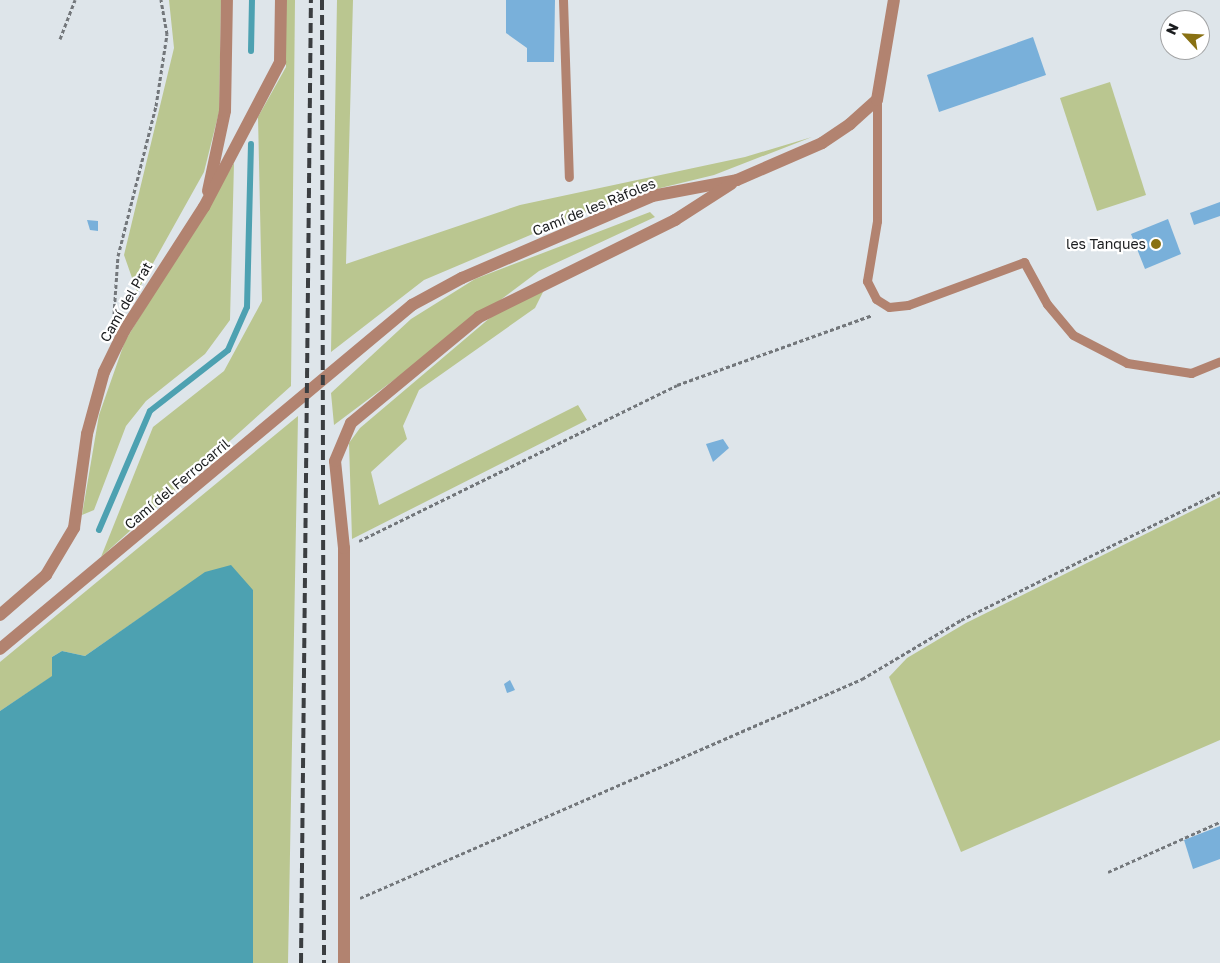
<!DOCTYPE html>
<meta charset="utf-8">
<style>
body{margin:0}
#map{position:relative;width:1220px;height:963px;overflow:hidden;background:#dee5ea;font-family:"Golos Text",sans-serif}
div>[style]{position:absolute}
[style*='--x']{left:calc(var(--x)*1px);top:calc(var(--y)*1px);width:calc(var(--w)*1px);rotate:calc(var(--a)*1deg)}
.green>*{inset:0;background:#bac690}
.water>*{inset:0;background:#4da1b1}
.stream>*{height:6px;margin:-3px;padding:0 3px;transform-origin:3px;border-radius:3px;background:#4da1b1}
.building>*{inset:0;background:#79b0da}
.path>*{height:3px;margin-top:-1.5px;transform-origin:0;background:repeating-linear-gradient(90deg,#73777b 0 4px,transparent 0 6.5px)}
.service>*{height:9px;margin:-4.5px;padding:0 4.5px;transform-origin:4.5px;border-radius:4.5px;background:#b28370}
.minor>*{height:12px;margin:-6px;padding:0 6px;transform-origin:6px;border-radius:6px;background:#b28370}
.rail>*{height:4px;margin-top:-2px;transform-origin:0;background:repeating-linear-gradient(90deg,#3b3e41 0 10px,transparent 0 15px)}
.dots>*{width:14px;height:14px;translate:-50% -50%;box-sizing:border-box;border:2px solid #fff;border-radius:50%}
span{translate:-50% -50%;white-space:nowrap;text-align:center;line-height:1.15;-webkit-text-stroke:4.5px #fff;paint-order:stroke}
.street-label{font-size:14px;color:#1a1c1e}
.poi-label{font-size:14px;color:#1a1c1e}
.right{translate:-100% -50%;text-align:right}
.north{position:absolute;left:1160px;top:10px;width:50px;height:50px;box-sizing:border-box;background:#fff;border:1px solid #a3a4a5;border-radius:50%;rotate:295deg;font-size:14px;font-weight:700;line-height:20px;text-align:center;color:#1a1c1e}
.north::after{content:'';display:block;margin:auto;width:18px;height:22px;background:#897113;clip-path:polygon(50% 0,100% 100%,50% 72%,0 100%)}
</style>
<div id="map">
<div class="green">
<i style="clip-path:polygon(169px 0,221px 0,219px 112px,204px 172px,137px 292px,124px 255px,174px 48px)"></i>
<i style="clip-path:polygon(286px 0,295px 0,291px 386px,101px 557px,153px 427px,224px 371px,262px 301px,258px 117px,286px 67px)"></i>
<i style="clip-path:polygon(337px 0,353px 0,346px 264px,520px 205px,745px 157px,812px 137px,714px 175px,644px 192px,575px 216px,424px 280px,331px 352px)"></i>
<i style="clip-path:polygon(1110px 82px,1146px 195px,1097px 211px,1060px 98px)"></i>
<i style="clip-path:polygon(234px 163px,230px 320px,205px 354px,146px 401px,126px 426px,94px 510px,82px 515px,99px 415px,125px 341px)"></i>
<i style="clip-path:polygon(650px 212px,655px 217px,539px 271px,334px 425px,331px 393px,411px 319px,475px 279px)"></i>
<i style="clip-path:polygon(545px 288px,535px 308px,419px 390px,403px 426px,407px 439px,371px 472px,379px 505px,578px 405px,587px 420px,352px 539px,349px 443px,360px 428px,491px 317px)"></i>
<i style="clip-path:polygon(298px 416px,288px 963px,253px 963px,253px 590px,205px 573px,85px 656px,62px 651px,52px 657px,53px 676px,0 711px,0 662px)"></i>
<i style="clip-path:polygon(1220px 497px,1220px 740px,961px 852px,889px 677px,907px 658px,966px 623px)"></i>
</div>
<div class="water">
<i style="clip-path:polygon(231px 565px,253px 590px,253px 963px,0 963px,0 711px,52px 676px,52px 657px,62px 651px,85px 656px,205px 572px)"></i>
</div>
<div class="stream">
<i style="--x:251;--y:51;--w:51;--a:-88.9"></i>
<i style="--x:99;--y:530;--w:129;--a:-66.8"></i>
<i style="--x:150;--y:411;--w:99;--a:-38"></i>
<i style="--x:228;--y:350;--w:47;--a:-66.2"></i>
<i style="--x:247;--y:307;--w:163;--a:-88.6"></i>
</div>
<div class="building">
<i style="clip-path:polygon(506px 0,555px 0,554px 62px,527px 62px,527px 48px,506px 33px)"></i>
<i style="clip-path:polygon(1033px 37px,1046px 75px,939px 112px,927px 75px)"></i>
<i style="clip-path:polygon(1220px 202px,1220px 216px,1194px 225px,1190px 213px)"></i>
<i style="clip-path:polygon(1168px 219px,1181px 254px,1145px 269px,1131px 234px)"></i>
<i style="clip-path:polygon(87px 220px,98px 221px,98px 231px,90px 230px)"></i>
<i style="clip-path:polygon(723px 439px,729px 448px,713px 462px,706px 444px)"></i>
<i style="clip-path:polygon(510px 680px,515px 690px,507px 693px,504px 684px)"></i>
<i style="clip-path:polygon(1220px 826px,1220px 859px,1193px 869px,1184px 840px)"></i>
</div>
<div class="path">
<i style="--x:60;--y:39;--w:42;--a:-69"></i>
<i style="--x:114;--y:314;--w:58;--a:-86.1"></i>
<i style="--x:118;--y:256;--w:155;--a:-75.8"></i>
<i style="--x:156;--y:106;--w:73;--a:-81.3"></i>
<i style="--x:167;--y:34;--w:35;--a:-100"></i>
<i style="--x:359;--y:541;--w:354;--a:-26.1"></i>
<i style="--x:677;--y:385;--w:207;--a:-19.7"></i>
<i style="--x:1108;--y:872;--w:123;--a:-24.1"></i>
<i style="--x:360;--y:898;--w:548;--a:-23.57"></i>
<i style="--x:862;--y:679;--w:115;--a:-30.8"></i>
<i style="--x:961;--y:620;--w:289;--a:-26.3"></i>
</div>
<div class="service">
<i style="--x:563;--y:0;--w:177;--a:88.1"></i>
<i style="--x:877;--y:100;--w:121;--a:90"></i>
<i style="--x:877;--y:221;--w:61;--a:99.5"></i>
<i style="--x:867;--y:281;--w:20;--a:63"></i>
<i style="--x:876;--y:299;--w:15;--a:32"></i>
<i style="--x:889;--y:307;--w:19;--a:-6"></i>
<i style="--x:908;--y:305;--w:124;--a:-20.3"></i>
<i style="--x:1024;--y:262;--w:48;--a:61.3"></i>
<i style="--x:1047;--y:304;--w:40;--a:50"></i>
<i style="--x:1073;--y:335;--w:61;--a:27.4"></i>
<i style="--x:1127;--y:363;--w:65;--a:8.9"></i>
<i style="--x:1191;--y:373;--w:31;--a:-22"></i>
</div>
<div class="minor">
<i style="--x:208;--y:191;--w:82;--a:-78"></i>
<i style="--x:225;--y:111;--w:111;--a:-89"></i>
<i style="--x:0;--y:615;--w:61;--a:-41"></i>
<i style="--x:46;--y:575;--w:55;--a:-59.2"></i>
<i style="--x:74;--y:528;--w:95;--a:-82.1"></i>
<i style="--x:87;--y:434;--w:64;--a:-74.7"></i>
<i style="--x:104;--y:372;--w:46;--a:-64"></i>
<i style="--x:124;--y:331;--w:148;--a:-57.2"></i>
<i style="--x:204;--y:207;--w:164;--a:-62.3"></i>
<i style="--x:280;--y:62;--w:62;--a:-89.1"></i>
<i style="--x:0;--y:649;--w:537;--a:-39.86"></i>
<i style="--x:412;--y:305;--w:57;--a:-28.4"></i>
<i style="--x:462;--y:278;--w:207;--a:-23.3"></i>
<i style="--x:652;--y:196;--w:86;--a:-10.7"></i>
<i style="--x:737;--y:180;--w:93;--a:-23.5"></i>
<i style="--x:822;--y:143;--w:34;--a:-34"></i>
<i style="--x:850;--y:124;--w:36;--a:-42"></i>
<i style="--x:877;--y:100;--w:101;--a:-80.4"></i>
<i style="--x:344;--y:963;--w:415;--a:-90"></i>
<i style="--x:344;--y:548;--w:87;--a:-95.9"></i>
<i style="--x:335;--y:461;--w:41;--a:-67.2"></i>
<i style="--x:351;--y:423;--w:166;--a:-39.6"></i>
<i style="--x:479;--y:317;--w:219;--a:-26.3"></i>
<i style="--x:675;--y:220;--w:67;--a:-32.7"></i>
</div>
<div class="rail">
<i style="--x:322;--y:0;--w:963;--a:89.88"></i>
<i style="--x:301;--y:963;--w:963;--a:-89.41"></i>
</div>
<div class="dots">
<i style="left:1156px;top:244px;background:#897113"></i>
</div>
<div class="street-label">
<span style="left:594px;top:207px;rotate:-22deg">Camí de les Ràfoles</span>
<span style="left:126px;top:302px;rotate:-60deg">Camí del Prat</span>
<span style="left:177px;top:484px;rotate:-40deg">Camí del Ferrocarril</span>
</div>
<div class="poi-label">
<span class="right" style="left:1146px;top:244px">les Tanques</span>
</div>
<div class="north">N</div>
</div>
